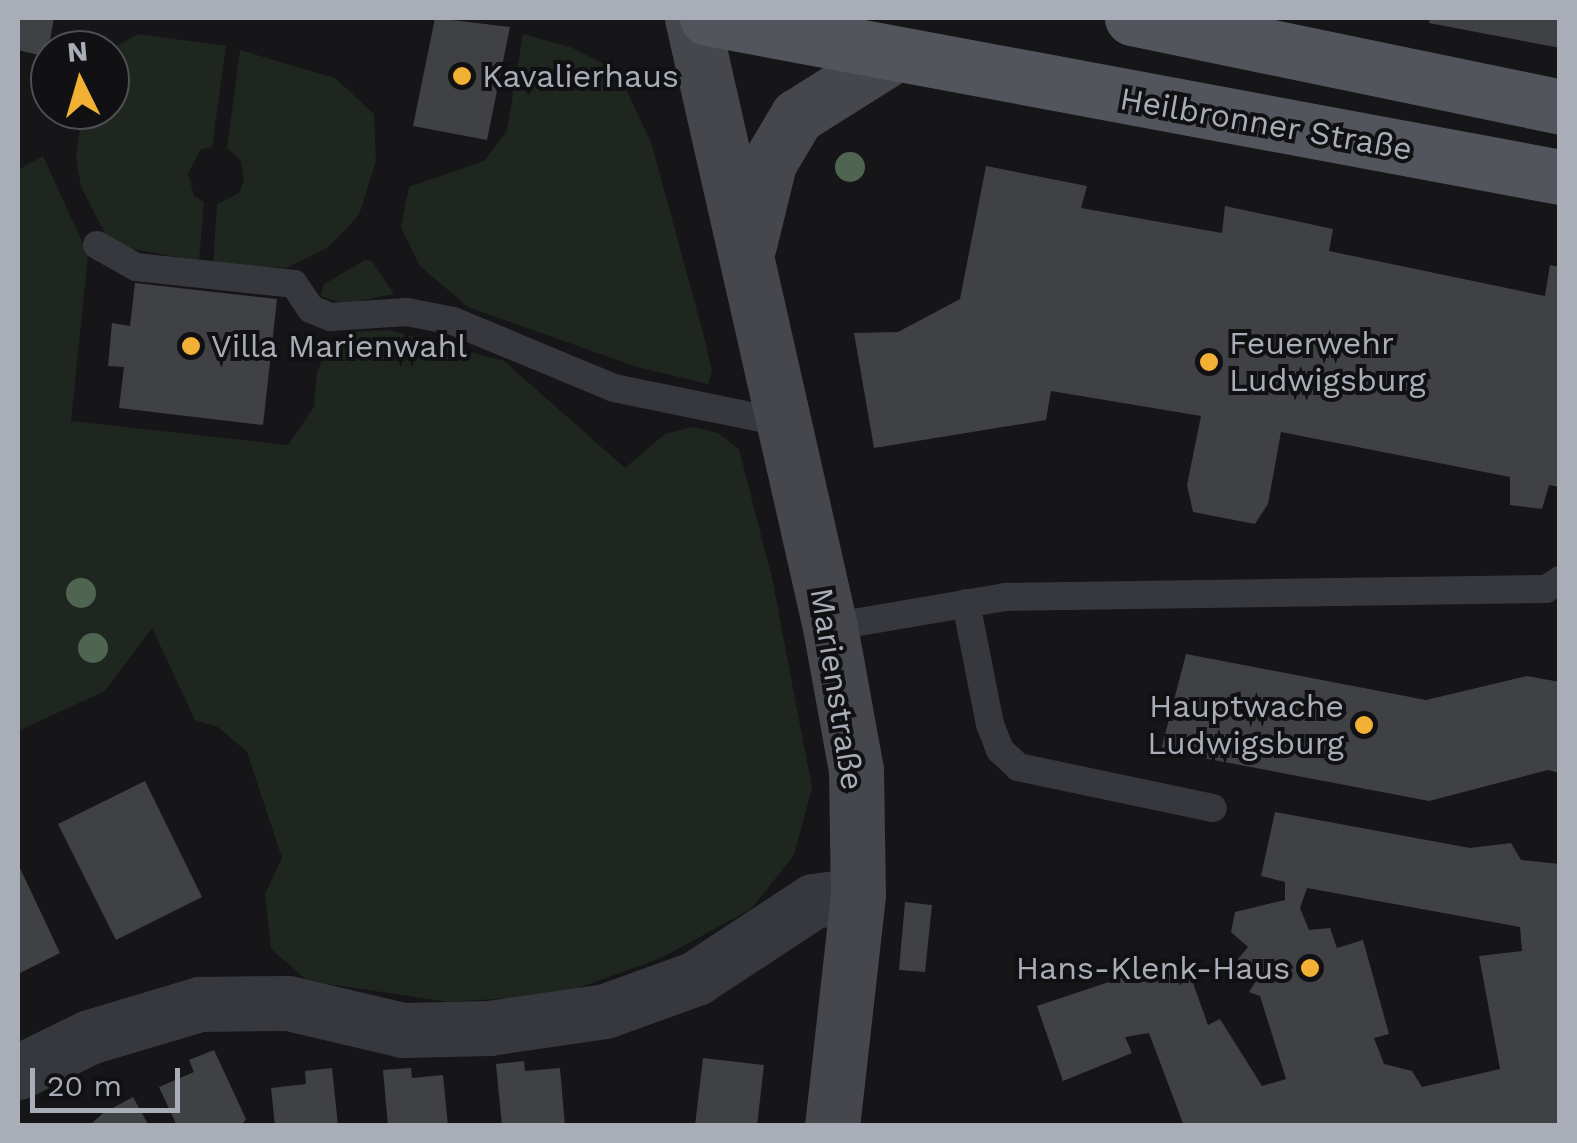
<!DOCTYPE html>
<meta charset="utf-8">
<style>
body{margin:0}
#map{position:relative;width:1577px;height:1143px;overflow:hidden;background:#161618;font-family:"Work Sans",sans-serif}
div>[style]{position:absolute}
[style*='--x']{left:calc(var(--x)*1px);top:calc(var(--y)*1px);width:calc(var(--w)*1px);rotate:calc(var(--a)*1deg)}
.green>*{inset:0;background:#1e261f}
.building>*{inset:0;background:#404145}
.lane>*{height:28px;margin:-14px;padding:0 14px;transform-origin:14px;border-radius:14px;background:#37383d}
.street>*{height:55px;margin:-27.5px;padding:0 27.5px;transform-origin:27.5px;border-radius:27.5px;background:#37383d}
.secondary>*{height:55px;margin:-27.5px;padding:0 27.5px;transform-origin:27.5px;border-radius:27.5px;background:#45474d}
.primary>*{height:55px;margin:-27.5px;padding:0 27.5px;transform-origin:27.5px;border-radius:27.5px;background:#53555c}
.trees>*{width:30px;height:30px;margin:-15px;border-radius:50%;background:#506452}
.dots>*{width:28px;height:28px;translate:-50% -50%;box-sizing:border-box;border:5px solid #111113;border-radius:50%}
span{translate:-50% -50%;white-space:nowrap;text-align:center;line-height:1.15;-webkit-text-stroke:8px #111113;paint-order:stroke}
.poi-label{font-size:32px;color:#a8adb8}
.left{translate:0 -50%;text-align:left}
.right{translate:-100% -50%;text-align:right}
.street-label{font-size:32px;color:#a8adb8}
.frame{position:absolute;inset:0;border:20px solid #a8adb8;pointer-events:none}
.north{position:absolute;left:30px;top:30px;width:100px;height:100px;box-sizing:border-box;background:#111113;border:2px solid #4d4f55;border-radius:50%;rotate:355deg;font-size:28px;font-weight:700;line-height:40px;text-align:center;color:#a8adb8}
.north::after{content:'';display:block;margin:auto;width:35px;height:45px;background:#f2b134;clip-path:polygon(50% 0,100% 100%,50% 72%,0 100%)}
.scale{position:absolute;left:30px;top:1068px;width:150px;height:45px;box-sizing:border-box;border:5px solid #a8adb8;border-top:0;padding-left:12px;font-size:30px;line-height:35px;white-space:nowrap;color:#a8adb8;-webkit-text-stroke:8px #111113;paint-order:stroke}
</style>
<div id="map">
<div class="green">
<i style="clip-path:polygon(139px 34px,226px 46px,212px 147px,201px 149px,188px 173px,194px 196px,204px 202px,199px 261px,122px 247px,106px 235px,81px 187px,76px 159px,82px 110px,110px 110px,108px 50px)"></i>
<i style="clip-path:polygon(523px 34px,573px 48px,611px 68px,625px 88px,651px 142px,703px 333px,712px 371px,708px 384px,637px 367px,468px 307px,420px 266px,401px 227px,409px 187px,484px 161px,507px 131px)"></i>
<i style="clip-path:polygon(240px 50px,335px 78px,374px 114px,376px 161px,359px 215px,327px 248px,287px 268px,213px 264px,217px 204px,239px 193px,244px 181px,241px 161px,227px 148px)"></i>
<i style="clip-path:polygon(43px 156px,88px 255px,71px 421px,288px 445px,314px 407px,317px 372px,327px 350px,354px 332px,388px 330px,504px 361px,625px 468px,665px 434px,693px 427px,718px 433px,739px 449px,772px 578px,812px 788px,794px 855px,751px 909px,661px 958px,559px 995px,449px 1002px,308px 981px,271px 949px,265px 894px,282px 858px,247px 752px,218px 727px,195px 720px,152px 628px,105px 691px,18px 731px,18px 170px)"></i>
<i style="clip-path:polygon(365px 260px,372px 261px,394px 294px,344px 304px,321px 296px,324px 284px)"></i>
</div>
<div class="building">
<i style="clip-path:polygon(18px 18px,54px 18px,47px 57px,18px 50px)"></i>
<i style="clip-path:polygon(435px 18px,510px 27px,487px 140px,413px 126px)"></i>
<i style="clip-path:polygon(1430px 18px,1560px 18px,1560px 48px,1429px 23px)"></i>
<i style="clip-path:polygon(986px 166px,1087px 186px,1081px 208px,1222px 233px,1225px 206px,1333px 229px,1329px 251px,1545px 296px,1550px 265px,1560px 267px,1560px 487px,1549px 485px,1542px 509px,1510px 505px,1510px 477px,1281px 432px,1268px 504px,1255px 524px,1193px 512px,1187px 485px,1201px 416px,1051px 391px,1046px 420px,874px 448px,854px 333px,898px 332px,960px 299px)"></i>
<i style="clip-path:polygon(135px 283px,277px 299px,263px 425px,119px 408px,124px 367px,108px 366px,112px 323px,130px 326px)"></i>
<i style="clip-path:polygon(1186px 654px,1426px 700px,1527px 676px,1560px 682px,1560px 773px,1548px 770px,1429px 801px,1161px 750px)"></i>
<i style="clip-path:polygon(145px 781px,202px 897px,116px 940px,58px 824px)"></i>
<i style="clip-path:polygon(evenodd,1275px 812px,1470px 848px,1511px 843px,1521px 860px,1560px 864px,1560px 1126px,1184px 1126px,1149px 1033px,1125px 1037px,1132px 1053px,1063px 1081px,1037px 1006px,1172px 961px,1176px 979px,1189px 972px,1208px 1025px,1220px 1019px,1262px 1086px,1286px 1079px,1260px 996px,1249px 992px,1258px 978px,1238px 959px,1248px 947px,1231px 932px,1235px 912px,1285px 900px,1285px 882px,1261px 876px,1275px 812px,1307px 888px,1520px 927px,1522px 951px,1479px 956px,1500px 1069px,1422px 1087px,1412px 1071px,1384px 1064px,1374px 1038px,1389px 1034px,1363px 940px,1337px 948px,1330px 928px,1309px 930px,1300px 908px,1307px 888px)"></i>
<i style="clip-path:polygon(18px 864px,60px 953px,18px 974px)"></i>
<i style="clip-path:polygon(905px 902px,932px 905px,925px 972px,899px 970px)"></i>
<i style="clip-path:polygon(214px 1050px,246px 1119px,241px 1126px,177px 1126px,159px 1087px,194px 1072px,189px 1060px)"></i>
<i style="clip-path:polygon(703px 1058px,764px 1065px,757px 1126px,695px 1126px)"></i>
<i style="clip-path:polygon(524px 1061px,525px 1071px,560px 1068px,565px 1126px,502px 1126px,496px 1064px)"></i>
<i style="clip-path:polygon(332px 1068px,338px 1126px,275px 1126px,271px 1088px,306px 1084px,305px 1071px)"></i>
<i style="clip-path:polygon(411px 1068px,412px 1078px,443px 1075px,448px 1126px,388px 1126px,383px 1070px)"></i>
<i style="clip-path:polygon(133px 1097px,149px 1126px,89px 1126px,102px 1114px)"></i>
</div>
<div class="lane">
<i style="--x:97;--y:245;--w:45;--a:29.4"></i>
<i style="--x:136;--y:267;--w:159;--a:6.1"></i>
<i style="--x:294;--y:284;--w:30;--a:56"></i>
<i style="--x:311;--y:309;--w:21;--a:23"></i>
<i style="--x:330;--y:317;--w:77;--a:-3.7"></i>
<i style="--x:407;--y:312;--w:47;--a:11.1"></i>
<i style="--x:453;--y:321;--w:174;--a:22.6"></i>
<i style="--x:614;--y:388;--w:174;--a:11.6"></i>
<i style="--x:966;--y:603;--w:123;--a:78.8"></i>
<i style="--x:990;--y:724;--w:28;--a:69"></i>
<i style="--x:1000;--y:750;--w:25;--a:43"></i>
<i style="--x:1018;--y:767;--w:199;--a:11.9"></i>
<i style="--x:830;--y:627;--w:178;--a:-9.7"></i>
<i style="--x:1005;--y:597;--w:541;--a:-0.85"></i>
<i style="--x:1546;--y:589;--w:17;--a:-33"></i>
</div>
<div class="street">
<i style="--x:18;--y:1072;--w:79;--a:-26.2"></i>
<i style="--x:89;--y:1037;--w:116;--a:-16.6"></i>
<i style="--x:200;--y:1004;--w:88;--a:-0.7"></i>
<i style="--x:288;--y:1003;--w:118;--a:13.2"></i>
<i style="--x:403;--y:1030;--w:86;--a:-1.3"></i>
<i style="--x:489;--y:1028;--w:117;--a:-8.3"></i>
<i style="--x:605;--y:1011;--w:97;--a:-19.9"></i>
<i style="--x:696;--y:978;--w:140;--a:-33.3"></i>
<i style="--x:813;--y:901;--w:45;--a:-7.6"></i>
</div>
<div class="secondary">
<i style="--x:692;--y:18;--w:624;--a:77.23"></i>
<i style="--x:830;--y:627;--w:145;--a:79.7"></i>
<i style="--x:856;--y:770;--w:125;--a:89.1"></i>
<i style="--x:858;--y:895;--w:232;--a:96.4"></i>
<i style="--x:749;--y:245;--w:84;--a:-76.3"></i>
<i style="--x:769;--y:163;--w:55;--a:-59.2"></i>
<i style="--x:797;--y:116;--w:115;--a:-32.2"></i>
</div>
<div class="primary">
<i style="--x:707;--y:18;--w:868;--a:10.56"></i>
<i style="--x:1132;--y:18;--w:437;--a:11.7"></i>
</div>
<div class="trees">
<i style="left:850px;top:167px"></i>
<i style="left:81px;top:593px"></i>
<i style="left:93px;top:648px"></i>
</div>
<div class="dots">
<i style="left:462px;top:76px;background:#f2b134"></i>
<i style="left:191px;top:346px;background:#f2b134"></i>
<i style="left:1209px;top:362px;background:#f2b134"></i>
<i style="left:1364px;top:725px;background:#f2b134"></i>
<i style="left:1310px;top:968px;background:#f2b134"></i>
</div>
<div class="poi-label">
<span class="left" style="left:482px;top:76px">Kavalierhaus</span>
<span class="left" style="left:1229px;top:362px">Feuerwehr<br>Ludwigsburg</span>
<span class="left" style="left:211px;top:346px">Villa Marienwahl</span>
<span class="right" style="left:1344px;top:725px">Hauptwache<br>Ludwigsburg</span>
<span class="right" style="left:1290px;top:968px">Hans-Klenk-Haus</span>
</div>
<div class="street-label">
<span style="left:1266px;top:124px;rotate:10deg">Heilbronner Straße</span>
<span style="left:837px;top:689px;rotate:81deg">Marienstraße</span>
</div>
<div class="frame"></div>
<div class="north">N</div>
<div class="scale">20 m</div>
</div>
